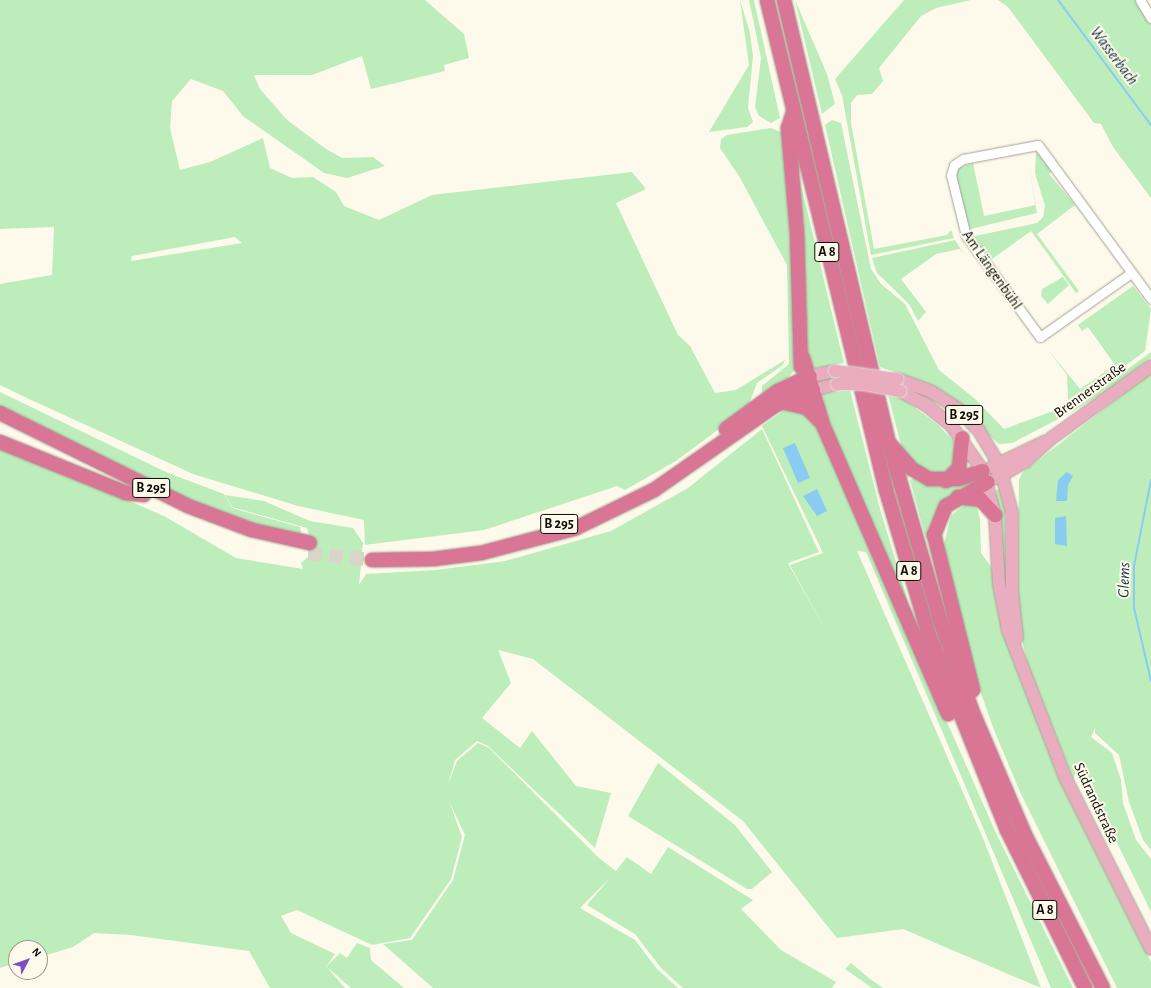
<!DOCTYPE html>
<meta charset="utf-8">
<style>
body{margin:0}
#map{position:relative;width:1151px;height:988px;overflow:hidden;background:#fdfaeb;font-family:"Alegreya Sans",sans-serif}
div>[style]{position:absolute}
[style*='--x']{left:calc(var(--x)*1px);top:calc(var(--y)*1px);width:calc(var(--w)*1px);rotate:calc(var(--a)*1deg)}
.green>*{inset:0;background:#bdedbb}
.water>*{inset:0;background:#8acbf2}
.stream>*{height:2px;margin:-1px;padding:0 1px;transform-origin:1px;border-radius:1px;background:#8acbf2}
.highway-tunnel>*{height:14px;margin-top:-7px;transform-origin:0;background:repeating-linear-gradient(90deg,#d9d6c9 0 14px,transparent 0 21px)}
.roads{filter:drop-shadow(0 0 1px #a4a193) drop-shadow(0 0 1px #a4a193)}
.minor>*{height:9px;margin:-4.5px;padding:0 4.5px;transform-origin:4.5px;border-radius:4.5px;background:#fff}
.major>*{height:12px;margin:-6px;padding:0 6px;transform-origin:6px;border-radius:6px;background:#e9adbf}
.highway>*{height:14px;margin:-7px;padding:0 7px;transform-origin:7px;border-radius:7px;background:#da7695}
.bridges{filter:drop-shadow(0 0 1px #dddddc) drop-shadow(0 0 1px #dddddc)}
.major-bridge>*{height:12px;margin:-6px;padding:0 6px;transform-origin:6px;border-radius:6px;background:#e9adbf}
span{translate:-50% -50%;white-space:nowrap;text-align:center;line-height:1.15;-webkit-text-stroke:4px #fdfaeb;paint-order:stroke}
.shield-label span{padding:1px 3px;background:#fdfaeb;border:1px solid;border-radius:3px;-webkit-text-stroke-width:0}
.shield-label{font-size:14px;color:#0d0c07;font-weight:700}
.street-label{font-size:15px;color:#0d0c07}
.water-label{font-size:16px;color:#122f40;font-style:italic}
.north{position:absolute;left:8px;top:940px;width:40px;height:40px;box-sizing:border-box;background:#fdfaeb;border:1px solid #9d9b90;border-radius:50%;rotate:49deg;font-size:11px;font-weight:700;line-height:16px;text-align:center;color:#0d0c07}
.north::after{content:'';display:block;margin:auto;width:14px;height:18px;background:#7e4ec6;clip-path:polygon(50% 0,100% 100%,50% 72%,0 100%)}
</style>
<div id="map">
<div class="green">
<i style="clip-path:polygon(evenodd,0 0,425px 0,464px 34px,469px 58px,444px 65px,445px 71px,371px 89px,362px 56px,312px 75px,254px 75px,260px 89px,287px 120px,326px 149px,342px 158px,373px 157px,385px 166px,347px 178px,324px 173px,243px 116px,223px 91px,191px 79px,172px 101px,170px 128px,180px 170px,210px 162px,263px 138px,270px 168px,292px 178px,313px 177px,336px 192px,344px 206px,379px 220px,432px 195px,632px 172px,646px 189px,616px 203px,678px 335px,690px 346px,715px 393px,736px 390px,785px 360px,783px 365px,757px 383px,748px 407px,731px 420px,676px 461px,625px 490px,617px 486px,484px 530px,365px 545px,364px 520px,298px 506px,193px 474px,29px 399px,0 385px,0 284px,52px 275px,54px 227px,0 229px,0 0,235px 237px,242px 243px,131px 261px,132px 256px,235px 237px)"></i>
<i style="clip-path:polygon(740px 0,750px 33px,753px 56px,748px 108px,753px 122px,747px 127px,709px 132px,749px 65px)"></i>
<i style="clip-path:polygon(749px 0,754px 0,780px 118px,771px 123px,759px 116px,755px 107px,761px 58px)"></i>
<i style="clip-path:polygon(795px 0,827px 74px,835px 104px,822px 114px)"></i>
<i style="clip-path:polygon(904px 0,971px 0,936px 8px,921px 16px,879px 68px,883px 81px,872px 94px,857px 95px,851px 103px,851px 123px,874px 249px,947px 235px,951px 230px,954px 238px,871px 255px,842px 95px,835px 79px)"></i>
<i style="clip-path:polygon(998px 0,1137px 0,1151px 24px,1151px 198px,1113px 147px,1101px 124px,1094px 123px,1008px 7px)"></i>
<i style="clip-path:polygon(832px 120px,841px 123px,871px 269px,881px 284px,905px 304px,939px 370px,974px 398px,1004px 429px,1056px 410px,1064px 416px,1012px 443px,999px 444px,932px 386px,880px 367px,825px 125px)"></i>
<i style="clip-path:polygon(771px 128px,783px 133px,790px 198px,798px 365px,788px 378px,762px 394px,762px 386px,789px 364px,787px 265px,739px 176px,720px 148px,721px 139px,727px 135px)"></i>
<i style="clip-path:polygon(1036px 151px,1052px 171px,1049px 174px,1095px 228px,1075px 205px,1037px 234px,1079px 291px,1076px 293px,1031px 231px,988px 262px,970px 237px,1037px 223px,1043px 217px,1045px 206px,1035px 173px)"></i>
<i style="clip-path:polygon(1027px 156px,1037px 213px,967px 230px,955px 176px,959px 168px,973px 163px,984px 216px,1036px 205px)"></i>
<i style="clip-path:polygon(798px 173px,844px 363px,809px 369px)"></i>
<i style="clip-path:polygon(955px 240px,964px 254px,960px 249px,936px 254px,901px 279px,926px 312px,918px 321px,909px 304px,877px 273px,872px 258px)"></i>
<i style="clip-path:polygon(1063px 277px,1069px 285px,1048px 304px,1041px 296px,1042px 289px)"></i>
<i style="clip-path:polygon(1133px 286px,1151px 309px,1145px 351px,1113px 375px,1068px 400px,1067px 375px,1047px 348px,1080px 389px,1115px 365px,1088px 327px,1082px 331px,1078px 325px)"></i>
<i style="clip-path:polygon(1151px 352px,1151px 357px,1113px 387px,1072px 412px,1073px 403px,1095px 393px)"></i>
<i style="clip-path:polygon(1151px 373px,1151px 850px,1143px 840px,1129px 802px,1119px 755px,1095px 733px,1095px 728px,1091px 737px,1112px 753px,1121px 780px,1123px 803px,1136px 840px,1151px 859px,1151px 912px,1079px 765px,1073px 779px,1027px 662px,1019px 627px,1018px 587px,1019px 479px,1023px 472px)"></i>
<i style="clip-path:polygon(850px 390px,880px 509px,913px 618px,828px 425px,823px 394px)"></i>
<i style="clip-path:polygon(0 392px,168px 473px,224px 494px,232px 508px,300px 527px,302px 538px,227px 518px,0 408px)"></i>
<i style="clip-path:polygon(888px 394px,901px 397px,938px 425px,957px 445px,960px 455px,946px 476px,919px 471px,902px 449px)"></i>
<i style="clip-path:polygon(786px 409px,811px 414px,996px 833px,1073px 988px,1051px 988px,866px 552px,857px 551px,983px 838px,1041px 988px,903px 929px,837px 938px,743px 821px,533px 659px,498px 650px,511px 683px,482px 718px,520px 748px,532px 731px,576px 786px,611px 793px,595px 848px,488px 746px,477px 741px,455px 760px,448px 785px,457px 761px,478px 743px,489px 748px,599px 858px,616px 871px,627px 857px,651px 874px,668px 847px,753px 900px,741px 909px,781px 950px,836px 982px,832px 988px,683px 988px,661px 968px,635px 934px,587px 905px,610px 878px,580px 908px,635px 940px,657px 969px,678px 988px,433px 988px,383px 944px,412px 940px,453px 880px,465px 835px,449px 801px,462px 837px,451px 879px,410px 938px,372px 945px,297px 910px,281px 916px,291px 933px,335px 954px,326px 967px,340px 953px,347px 958px,357px 943px,370px 948px,371px 960px,404px 988px,351px 988px,327px 967px,345px 988px,270px 988px,249px 951px,131px 935px,94px 933px,73px 947px,40px 957px,40px 948px,16px 948px,16px 963px,0 968px,0 445px,164px 516px,236px 558px,303px 569px,301px 563px,308px 557px,311px 542px,307px 528px,232px 507px,225px 495px,264px 501px,310px 521px,353px 528px,363px 543px,359px 585px,366px 574px,436px 570px,505px 561px,611px 531px,688px 488px,762px 429px,819px 552px,788px 563px,827px 633px,790px 565px,823px 553px,762px 426px)"></i>
<i style="clip-path:polygon(917px 477px,977px 477px,978px 480px,945px 500px,926px 539px,910px 480px)"></i>
<i style="clip-path:polygon(1000px 489px,1005px 510px,1006px 607px,996px 490px)"></i>
<i style="clip-path:polygon(965px 504px,976px 504px,980px 519px,981px 553px,993px 569px,1044px 734px,1151px 962px,1151px 988px,1117px 988px,1021px 794px,994px 730px,976px 679px,944px 544px,951px 516px)"></i>
<i style="clip-path:polygon(658px 763px,735px 825px,772px 872px,752px 889px,747px 889px,628px 816px)"></i>
<i style="clip-path:polygon(851px 963px,869px 978px,883px 988px,872px 988px,845px 969px)"></i>
</div>
<div class="water">
<i style="clip-path:polygon(795px 443px,810px 478px,798px 483px,783px 448px)"></i>
<i style="clip-path:polygon(1067px 472px,1073px 476px,1068px 485px,1067px 501px,1056px 501px,1058px 480px)"></i>
<i style="clip-path:polygon(817px 489px,827px 511px,817px 516px,803px 496px)"></i>
<i style="clip-path:polygon(1066px 516px,1067px 546px,1055px 544px,1055px 518px)"></i>
</div>
<div class="stream">
<i style="--x:1058;--y:0;--w:156;--a:53.4"></i>
<i style="--x:1151;--y:480;--w:88;--a:101.2"></i>
<i style="--x:1134;--y:566;--w:42;--a:90"></i>
<i style="--x:1134;--y:608;--w:75;--a:76.9"></i>
</div>
<div class="highway-tunnel">
<i style="--x:308;--y:553;--w:64;--a:6.2"></i>
</div>
<div class="roads">
<div class="minor">
<i style="--x:1140;--y:0;--w:21;--a:59"></i>
<i style="--x:1131;--y:273;--w:111;--a:144.9"></i>
<i style="--x:1040;--y:337;--w:125;--a:-126.2"></i>
<i style="--x:966;--y:236;--w:63;--a:-103.8"></i>
<i style="--x:951;--y:175;--w:10;--a:-73"></i>
<i style="--x:954;--y:165;--w:11;--a:-34"></i>
<i style="--x:963;--y:159;--w:76;--a:-10.6"></i>
<i style="--x:1038;--y:145;--w:191;--a:53.7"></i>
</div>
<div class="major">
<i style="--x:810;--y:376;--w:25;--a:-11"></i>
<i style="--x:897;--y:379;--w:37;--a:20"></i>
<i style="--x:932;--y:392;--w:30;--a:33"></i>
<i style="--x:957;--y:408;--w:32;--a:46"></i>
<i style="--x:979;--y:431;--w:39;--a:59"></i>
<i style="--x:999;--y:464;--w:51;--a:75.1"></i>
<i style="--x:1012;--y:513;--w:79;--a:90"></i>
<i style="--x:1012;--y:592;--w:46;--a:83.8"></i>
<i style="--x:813;--y:390;--w:25;--a:-14"></i>
<i style="--x:900;--y:391;--w:30;--a:28"></i>
<i style="--x:926;--y:405;--w:32;--a:39"></i>
<i style="--x:951;--y:425;--w:56;--a:55.2"></i>
<i style="--x:983;--y:471;--w:46;--a:74.7"></i>
<i style="--x:995;--y:515;--w:69;--a:86.7"></i>
<i style="--x:999;--y:584;--w:47;--a:78.9"></i>
<i style="--x:1008;--y:630;--w:158;--a:68.8"></i>
<i style="--x:1065;--y:777;--w:192;--a:63.4"></i>
<i style="--x:992;--y:467;--w:58;--a:-25.7"></i>
<i style="--x:996;--y:478;--w:33;--a:-29"></i>
<i style="--x:1025;--y:462;--w:38;--a:-42"></i>
<i style="--x:1053;--y:437;--w:121;--a:-35.9"></i>
</div>
<div class="highway">
<i style="--x:767;--y:0;--w:504;--a:76.35"></i>
<i style="--x:886;--y:490;--w:151;--a:73.5"></i>
<i style="--x:929;--y:635;--w:210;--a:68.2"></i>
<i style="--x:1007;--y:830;--w:176;--a:63.7"></i>
<i style="--x:784;--y:0;--w:455;--a:76.7"></i>
<i style="--x:889;--y:443;--w:184;--a:73.9"></i>
<i style="--x:940;--y:620;--w:99;--a:70.5"></i>
<i style="--x:973;--y:713;--w:135;--a:66.9"></i>
<i style="--x:1026;--y:837;--w:169;--a:63"></i>
<i style="--x:793;--y:113;--w:16;--a:108"></i>
<i style="--x:788;--y:128;--w:105;--a:85.1"></i>
<i style="--x:797;--y:233;--w:134;--a:88.3"></i>
<i style="--x:803;--y:358;--w:70;--a:73.4"></i>
<i style="--x:823;--y:425;--w:315;--a:66.6"></i>
<i style="--x:782;--y:402;--w:26;--a:13"></i>
<i style="--x:807;--y:408;--w:18;--a:45"></i>
<i style="--x:0;--y:413;--w:210;--a:26.3"></i>
<i style="--x:188;--y:506;--w:68;--a:20.6"></i>
<i style="--x:252;--y:530;--w:59;--a:12.6"></i>
<i style="--x:726;--y:429;--w:64;--a:-36.2"></i>
<i style="--x:778;--y:391;--w:35;--a:-25"></i>
<i style="--x:0;--y:442;--w:136;--a:22"></i>
<i style="--x:126;--y:493;--w:18;--a:6"></i>
<i style="--x:891;--y:445;--w:32;--a:49"></i>
<i style="--x:912;--y:469;--w:20;--a:30"></i>
<i style="--x:929;--y:479;--w:29;--a:0"></i>
<i style="--x:958;--y:479;--w:26;--a:-18"></i>
<i style="--x:946;--y:481;--w:18;--a:-45"></i>
<i style="--x:959;--y:468;--w:30;--a:-84"></i>
<i style="--x:958;--y:497;--w:23;--a:7"></i>
<i style="--x:981;--y:500;--w:21;--a:47"></i>
<i style="--x:372;--y:560;--w:61;--a:-0.9"></i>
<i style="--x:433;--y:559;--w:48;--a:-7.1"></i>
<i style="--x:481;--y:553;--w:98;--a:-14.7"></i>
<i style="--x:576;--y:528;--w:87;--a:-26"></i>
<i style="--x:654;--y:490;--w:149;--a:-34.9"></i>
<i style="--x:776;--y:405;--w:40;--a:-22"></i>
<i style="--x:973;--y:690;--w:160;--a:-104.1"></i>
<i style="--x:934;--y:535;--w:31;--a:-68"></i>
<i style="--x:946;--y:506;--w:48;--a:-29.7"></i>
</div>
</div>
<div class="bridges">
<div class="major-bridge">
<i style="--x:835;--y:371;--w:63;--a:7.4"></i>
<i style="--x:837;--y:384;--w:27;--a:0"></i>
<i style="--x:864;--y:384;--w:37;--a:11"></i>
</div>
</div>
<div class="shield-label">
<span style="left:827px;top:252px">A 8</span>
<span style="left:964px;top:415px">B 295</span>
<span style="left:151px;top:488px">B 295</span>
<span style="left:559px;top:524px">B 295</span>
<span style="left:909px;top:571px">A 8</span>
<span style="left:1045px;top:910px">A 8</span>
</div>
<div class="street-label">
<span style="left:992px;top:270px;rotate:55deg">Am Längenbühl</span>
<span style="left:1090px;top:390px;rotate:-36deg">Brennerstraße</span>
<span style="left:1096px;top:803px;rotate:65deg">Südrandstraße</span>
</div>
<div class="water-label">
<span style="left:1114px;top:56px;rotate:53deg">Wasserbach</span>
<span style="left:1124px;top:580px;rotate:-88deg">Glems</span>
</div>
<div class="north">N</div>
</div>
